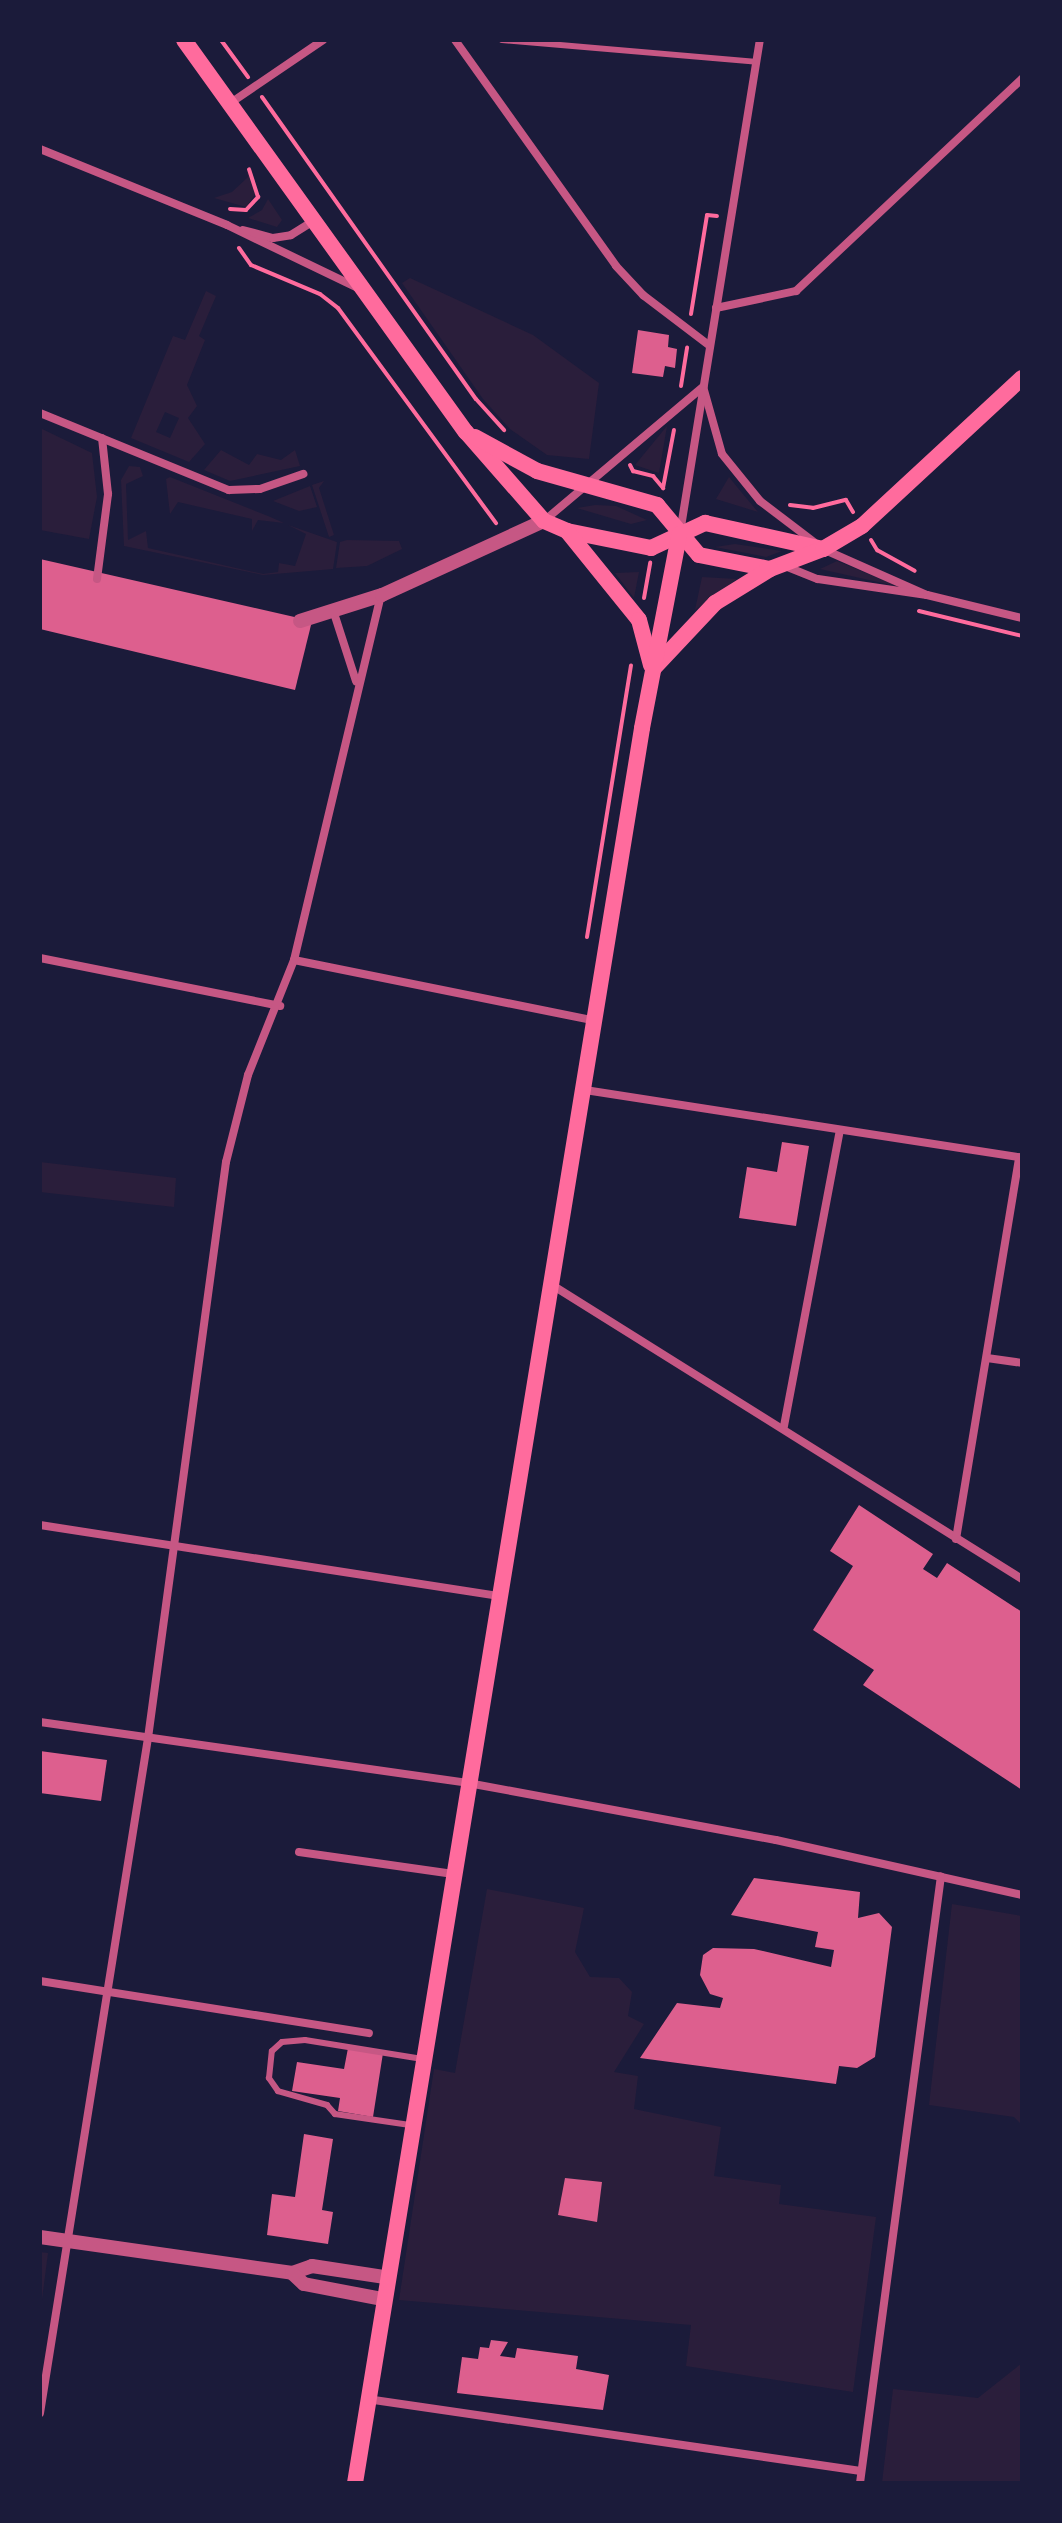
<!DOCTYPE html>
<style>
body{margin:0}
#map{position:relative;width:1062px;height:2523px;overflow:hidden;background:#1b1b3a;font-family:Overpass,sans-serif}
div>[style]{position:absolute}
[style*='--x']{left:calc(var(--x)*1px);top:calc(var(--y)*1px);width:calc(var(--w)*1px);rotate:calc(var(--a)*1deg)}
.green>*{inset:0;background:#2a1e3b}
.building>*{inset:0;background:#dd5f8e}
.path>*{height:4px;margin:-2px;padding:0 2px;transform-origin:2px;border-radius:2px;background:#ff6b9d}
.service>*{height:6px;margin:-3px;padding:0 3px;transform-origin:3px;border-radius:3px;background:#c65784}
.minor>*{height:8px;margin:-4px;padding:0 4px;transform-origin:4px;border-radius:4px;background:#c65784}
.tertiary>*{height:14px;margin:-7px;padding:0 7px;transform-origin:7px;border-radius:7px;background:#c65784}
.secondary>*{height:16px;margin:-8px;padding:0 8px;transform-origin:8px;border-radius:8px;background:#ff6b9d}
span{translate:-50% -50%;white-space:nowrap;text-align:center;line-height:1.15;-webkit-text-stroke:6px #1b1b3a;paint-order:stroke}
.frame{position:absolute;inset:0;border:42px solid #1b1b3a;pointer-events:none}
</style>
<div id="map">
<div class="green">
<i style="clip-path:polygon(247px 170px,257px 192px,246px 207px,214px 198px,232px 192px,248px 177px)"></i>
<i style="clip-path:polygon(268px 199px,282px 220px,277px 227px,248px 218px,262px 210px)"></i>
<i style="clip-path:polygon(410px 278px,533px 335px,599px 383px,589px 459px,547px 455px,510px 429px,483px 399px,402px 283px)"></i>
<i style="clip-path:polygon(evenodd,206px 291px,216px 296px,199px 336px,205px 340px,187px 385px,197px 406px,188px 418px,205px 444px,189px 462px,131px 438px,173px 336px,185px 340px,206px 291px,165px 412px,179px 418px,170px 438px,156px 432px,165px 412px)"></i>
<i style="clip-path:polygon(667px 426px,659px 473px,635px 465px)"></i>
<i style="clip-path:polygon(40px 428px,92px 453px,97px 497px,89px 539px,40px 530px)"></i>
<i style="clip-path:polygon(221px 450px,249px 465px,257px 454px,281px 460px,295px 450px,300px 466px,230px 481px,204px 470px)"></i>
<i style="clip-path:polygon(129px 466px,140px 467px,143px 476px,126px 484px,128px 540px,146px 531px,148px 548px,263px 574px,278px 572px,279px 563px,295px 566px,306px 534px,288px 525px,337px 542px,333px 569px,263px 575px,124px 546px,121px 480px)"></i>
<i style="clip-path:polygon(170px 477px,268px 516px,284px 523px,258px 520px,252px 531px,252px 519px,178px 502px,170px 514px,166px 479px)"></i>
<i style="clip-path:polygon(729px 477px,742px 493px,758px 512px,716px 499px)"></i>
<i style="clip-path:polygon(324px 481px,319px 488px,334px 535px,329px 537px,312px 485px)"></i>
<i style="clip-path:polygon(310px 486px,317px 507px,299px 511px,273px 501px)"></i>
<i style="clip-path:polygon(595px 505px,616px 506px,647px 520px,631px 524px,577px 508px)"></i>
<i style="clip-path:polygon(347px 540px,399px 541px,402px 549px,367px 566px,336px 568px,340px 542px)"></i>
<i style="clip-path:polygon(735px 544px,782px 551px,766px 557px,715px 547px)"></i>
<i style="clip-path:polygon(837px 561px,900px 587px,820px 569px)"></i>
<i style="clip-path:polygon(639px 572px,634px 598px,615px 573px)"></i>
<i style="clip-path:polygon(702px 577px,737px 579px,695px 610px)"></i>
<i style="clip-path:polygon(40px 1162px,176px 1178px,174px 1207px,40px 1192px)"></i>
<i style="clip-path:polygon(487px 1889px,584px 1908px,575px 1952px,590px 1977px,619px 1978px,632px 1992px,628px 2016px,644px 2024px,614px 2072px,638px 2076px,634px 2109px,721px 2127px,714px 2176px,781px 2185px,779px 2204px,876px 2217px,853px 2392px,686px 2366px,691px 2325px,399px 2300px,434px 2069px,455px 2073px)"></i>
<i style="clip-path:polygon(952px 1904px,1022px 1916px,1022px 2125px,1014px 2117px,929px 2105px)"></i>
<i style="clip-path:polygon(40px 2252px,48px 2253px,40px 2315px)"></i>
<i style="clip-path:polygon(1022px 2363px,1022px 2483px,882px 2483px,893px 2389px,978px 2398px)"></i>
</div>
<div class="building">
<i style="clip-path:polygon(638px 330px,669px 335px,668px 347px,677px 349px,675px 368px,665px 366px,663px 377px,632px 373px)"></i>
<i style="clip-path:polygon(40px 559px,312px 621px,295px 690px,40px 629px)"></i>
<i style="clip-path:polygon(782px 1142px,809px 1146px,796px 1226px,739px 1218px,747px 1167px,777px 1172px)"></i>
<i style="clip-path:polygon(859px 1505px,933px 1554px,923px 1569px,937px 1578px,947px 1563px,1022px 1612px,1022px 1790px,863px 1685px,874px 1670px,813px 1630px,853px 1566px,830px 1551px)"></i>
<i style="clip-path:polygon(40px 1751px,107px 1760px,101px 1801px,40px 1793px)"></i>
<i style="clip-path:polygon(754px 1878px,860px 1892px,858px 1918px,879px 1913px,892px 1927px,875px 2057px,857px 2068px,839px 2066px,836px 2084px,640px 2058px,677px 2003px,720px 2008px,723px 1998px,710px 1994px,700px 1975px,703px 1955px,713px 1948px,754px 1949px,831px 1967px,834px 1950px,815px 1947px,818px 1932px,731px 1915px)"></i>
<i style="clip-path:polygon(348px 2048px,383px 2053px,373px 2117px,338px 2111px,340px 2098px,292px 2091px,297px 2062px,344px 2069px)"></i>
<i style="clip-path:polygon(304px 2134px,333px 2139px,322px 2210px,333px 2212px,328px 2244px,267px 2235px,272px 2194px,295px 2197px)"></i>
<i style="clip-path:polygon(565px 2178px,602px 2182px,597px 2222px,558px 2215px)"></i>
<i style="clip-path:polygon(491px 2340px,508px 2342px,500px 2356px,515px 2358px,517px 2348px,578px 2356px,576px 2369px,609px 2375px,603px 2410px,457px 2393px,462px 2357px,478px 2359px,480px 2347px,489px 2348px)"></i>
</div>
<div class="path">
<i style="--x:221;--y:40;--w:46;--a:53.9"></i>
<i style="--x:262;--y:97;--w:370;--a:54.7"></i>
<i style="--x:476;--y:399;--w:42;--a:47.9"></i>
<i style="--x:230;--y:209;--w:16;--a:4"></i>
<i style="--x:246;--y:210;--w:18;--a:-47"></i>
<i style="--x:258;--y:197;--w:29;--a:-108"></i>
<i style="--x:239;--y:248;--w:21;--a:55"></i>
<i style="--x:251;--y:265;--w:75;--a:22.8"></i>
<i style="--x:320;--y:294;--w:23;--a:38"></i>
<i style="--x:338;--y:308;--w:267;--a:53.7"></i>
<i style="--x:691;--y:314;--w:100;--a:-80.8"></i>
<i style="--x:707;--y:215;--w:10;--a:6"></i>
<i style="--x:681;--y:386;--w:39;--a:-81"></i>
<i style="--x:630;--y:465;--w:7;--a:63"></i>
<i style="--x:633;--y:471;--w:21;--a:14"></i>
<i style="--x:653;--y:476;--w:16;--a:50"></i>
<i style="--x:663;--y:488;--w:59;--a:-79.3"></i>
<i style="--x:790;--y:505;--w:23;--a:7"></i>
<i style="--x:813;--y:508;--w:34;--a:-14"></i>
<i style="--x:846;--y:500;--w:14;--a:60"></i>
<i style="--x:871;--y:540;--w:12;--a:59"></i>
<i style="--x:877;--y:550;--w:43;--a:28.9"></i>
<i style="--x:644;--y:598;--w:36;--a:-80"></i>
<i style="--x:919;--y:611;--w:106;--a:13.6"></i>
<i style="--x:587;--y:937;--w:275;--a:-80.8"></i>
</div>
<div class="service">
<i style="--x:502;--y:40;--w:256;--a:4.9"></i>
<i style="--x:410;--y:2125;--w:76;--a:-171.7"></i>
<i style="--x:335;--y:2114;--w:12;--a:-132"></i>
<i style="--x:327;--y:2105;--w:51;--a:-164.1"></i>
<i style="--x:278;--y:2091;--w:16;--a:-125"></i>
<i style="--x:269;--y:2078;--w:27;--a:-84"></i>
<i style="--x:272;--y:2051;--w:13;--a:-42"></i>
<i style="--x:282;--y:2042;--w:23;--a:-5"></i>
<i style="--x:305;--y:2040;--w:119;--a:9.2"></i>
</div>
<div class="minor">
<i style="--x:455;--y:40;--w:277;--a:54.5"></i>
<i style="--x:616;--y:266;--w:40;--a:47"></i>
<i style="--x:643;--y:295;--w:84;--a:37.3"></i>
<i style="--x:229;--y:104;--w:114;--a:-34.2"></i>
<i style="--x:40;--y:149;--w:202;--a:22.1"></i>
<i style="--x:227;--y:225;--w:145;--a:25.7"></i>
<i style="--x:243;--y:230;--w:31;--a:15"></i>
<i style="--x:273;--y:238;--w:18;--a:-9"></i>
<i style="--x:291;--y:235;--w:25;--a:-32"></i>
<i style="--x:716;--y:308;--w:82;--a:-12"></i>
<i style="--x:796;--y:291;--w:310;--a:-43.2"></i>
<i style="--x:704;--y:390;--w:66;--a:74.3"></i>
<i style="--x:722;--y:454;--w:60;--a:51"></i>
<i style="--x:760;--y:501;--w:68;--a:37.2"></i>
<i style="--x:40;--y:413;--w:204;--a:22.2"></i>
<i style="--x:229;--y:490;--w:31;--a:-2"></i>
<i style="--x:260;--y:489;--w:46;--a:-19.2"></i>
<i style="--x:545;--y:520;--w:207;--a:-40.1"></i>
<i style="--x:680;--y:533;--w:499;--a:-80.8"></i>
<i style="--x:825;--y:550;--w:111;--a:23.8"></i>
<i style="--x:785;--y:566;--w:35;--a:22"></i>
<i style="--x:818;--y:579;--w:110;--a:8.4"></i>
<i style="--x:927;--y:595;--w:98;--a:13.6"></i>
<i style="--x:97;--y:579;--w:86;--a:-82.6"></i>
<i style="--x:108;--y:494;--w:56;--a:-96.1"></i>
<i style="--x:333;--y:610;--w:75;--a:72.1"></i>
<i style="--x:40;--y:958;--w:245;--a:11.3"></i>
<i style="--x:294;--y:960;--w:308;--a:11.4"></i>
<i style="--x:585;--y:1090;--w:442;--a:8.8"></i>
<i style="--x:552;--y:1285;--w:554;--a:32.03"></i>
<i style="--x:987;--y:1358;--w:35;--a:8"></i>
<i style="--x:784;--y:1426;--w:301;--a:-79.3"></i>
<i style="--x:40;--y:1525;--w:465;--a:8.8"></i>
<i style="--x:956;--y:1539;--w:387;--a:-80.6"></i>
<i style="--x:40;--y:1722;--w:432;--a:8.1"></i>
<i style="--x:468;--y:1783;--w:313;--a:10.5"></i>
<i style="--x:776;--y:1840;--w:252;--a:12.6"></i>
<i style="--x:299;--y:1852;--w:156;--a:8.1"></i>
<i style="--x:40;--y:1981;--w:333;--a:9"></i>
<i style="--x:367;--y:2399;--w:499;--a:8.3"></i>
<i style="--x:40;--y:2413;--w:684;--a:-80.91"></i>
<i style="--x:148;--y:1738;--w:581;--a:-82.29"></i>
<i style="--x:226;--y:1162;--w:90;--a:-75.8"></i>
<i style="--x:248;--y:1075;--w:124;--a:-68.2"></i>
<i style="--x:294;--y:960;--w:375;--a:-76.6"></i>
<i style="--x:860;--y:2483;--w:612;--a:-82.4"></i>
</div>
<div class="tertiary">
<i style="--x:300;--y:621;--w:86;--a:-17.6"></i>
<i style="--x:382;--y:595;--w:178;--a:-24.6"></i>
<i style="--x:40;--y:2237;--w:255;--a:8.1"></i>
<i style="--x:292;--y:2273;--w:21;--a:-19"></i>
<i style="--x:312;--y:2266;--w:74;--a:8.6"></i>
<i style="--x:292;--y:2273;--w:16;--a:43"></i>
<i style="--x:304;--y:2284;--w:79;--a:10.9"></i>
</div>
<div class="secondary">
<i style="--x:184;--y:40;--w:483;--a:54.3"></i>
<i style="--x:466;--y:432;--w:118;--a:48.8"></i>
<i style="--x:544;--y:521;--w:25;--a:23"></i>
<i style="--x:567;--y:531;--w:86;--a:11.4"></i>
<i style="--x:651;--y:548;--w:60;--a:-24.8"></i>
<i style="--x:705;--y:523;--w:121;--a:12.4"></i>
<i style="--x:475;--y:437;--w:71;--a:28.7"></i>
<i style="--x:537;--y:471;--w:125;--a:15.8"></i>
<i style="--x:657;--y:505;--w:65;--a:50"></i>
<i style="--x:699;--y:555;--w:72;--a:11.2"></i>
<i style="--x:770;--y:569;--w:57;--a:-20.7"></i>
<i style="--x:823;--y:549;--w:45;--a:-30.5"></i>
<i style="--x:862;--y:526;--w:218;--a:-42.8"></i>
<i style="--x:567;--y:531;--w:114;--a:51"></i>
<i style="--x:639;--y:620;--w:47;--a:75.1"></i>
<i style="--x:653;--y:669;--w:91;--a:-46.8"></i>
<i style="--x:715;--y:603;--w:65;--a:-31.7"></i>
<i style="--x:355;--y:2483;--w:1778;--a:-80.71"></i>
<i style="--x:642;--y:728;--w:197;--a:-79.1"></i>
</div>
<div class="frame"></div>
</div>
